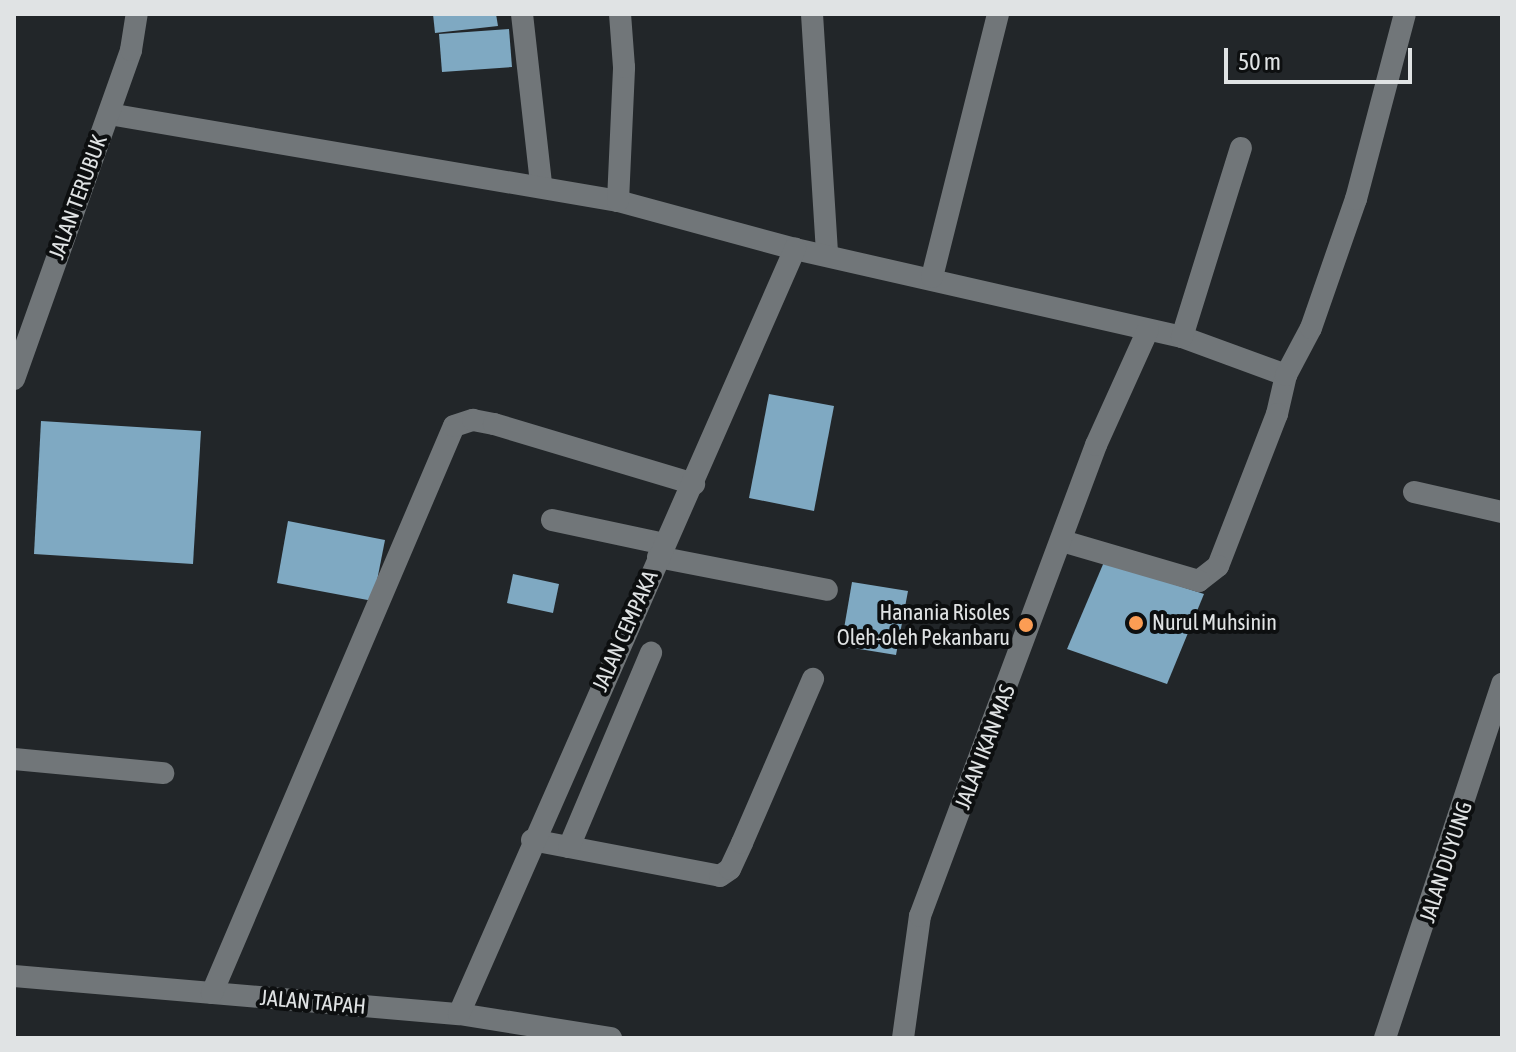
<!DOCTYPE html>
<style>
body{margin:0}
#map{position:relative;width:1516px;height:1052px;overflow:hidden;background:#222629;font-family:"Asap Condensed",sans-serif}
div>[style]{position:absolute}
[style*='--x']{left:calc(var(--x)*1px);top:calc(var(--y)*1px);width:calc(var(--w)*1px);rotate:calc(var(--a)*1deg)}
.building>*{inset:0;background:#7fa9c2}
.minor>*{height:22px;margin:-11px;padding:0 11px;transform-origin:11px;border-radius:11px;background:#717679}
.dots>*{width:22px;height:22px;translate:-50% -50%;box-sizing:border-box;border:4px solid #0d0f10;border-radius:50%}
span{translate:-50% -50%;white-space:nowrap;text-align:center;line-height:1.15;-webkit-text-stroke:8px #0d0f10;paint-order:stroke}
.street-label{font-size:22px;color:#e0e3e4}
.poi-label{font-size:22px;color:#e0e3e4}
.right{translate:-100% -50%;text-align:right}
.left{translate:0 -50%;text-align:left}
.frame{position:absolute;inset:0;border:16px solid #e0e3e4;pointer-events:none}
.scale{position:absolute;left:1224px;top:48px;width:188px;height:36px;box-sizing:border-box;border:4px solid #e0e3e4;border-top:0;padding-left:10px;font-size:24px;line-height:28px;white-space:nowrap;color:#e0e3e4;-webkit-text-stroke:6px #0d0f10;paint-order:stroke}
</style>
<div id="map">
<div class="building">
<i style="clip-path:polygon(433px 14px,496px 14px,498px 26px,435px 33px)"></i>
<i style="clip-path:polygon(509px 29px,512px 67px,442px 72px,439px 34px)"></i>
<i style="clip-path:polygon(769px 394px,834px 406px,814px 511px,749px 498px)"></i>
<i style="clip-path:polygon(41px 421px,201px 431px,193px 564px,34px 554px)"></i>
<i style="clip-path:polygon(288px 521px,385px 540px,373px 601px,277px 583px)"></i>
<i style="clip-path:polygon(1104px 562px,1204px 594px,1167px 684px,1067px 649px)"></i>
<i style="clip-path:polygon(513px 574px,559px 584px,553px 613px,507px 603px)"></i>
<i style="clip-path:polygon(852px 582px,908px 591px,896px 655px,841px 646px)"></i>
</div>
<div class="minor">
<i style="--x:522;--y:14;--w:171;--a:83.6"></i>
<i style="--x:812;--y:14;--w:239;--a:86.4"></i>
<i style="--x:109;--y:114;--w:516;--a:9.7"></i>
<i style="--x:618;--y:201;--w:183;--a:15.2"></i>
<i style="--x:795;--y:249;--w:397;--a:12.8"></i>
<i style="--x:1182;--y:337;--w:111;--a:20.1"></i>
<i style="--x:1286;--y:375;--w:40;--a:103"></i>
<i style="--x:1277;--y:414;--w:163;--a:111.2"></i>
<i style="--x:1218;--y:566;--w:24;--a:142"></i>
<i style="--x:1199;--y:581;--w:143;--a:-163.7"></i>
<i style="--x:618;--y:201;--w:134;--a:-87.4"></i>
<i style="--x:624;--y:67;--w:53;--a:-94.3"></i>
<i style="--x:932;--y:277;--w:271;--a:-75.9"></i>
<i style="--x:1182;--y:337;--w:198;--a:-72.7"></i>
<i style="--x:1286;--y:375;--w:53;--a:-62"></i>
<i style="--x:1311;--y:328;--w:137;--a:-70.8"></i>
<i style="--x:1356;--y:199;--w:191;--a:-75.2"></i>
<i style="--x:14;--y:379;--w:349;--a:-70.4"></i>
<i style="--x:131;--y:50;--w:36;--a:-81"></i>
<i style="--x:1414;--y:492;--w:90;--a:12.8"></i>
<i style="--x:552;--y:520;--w:115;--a:12.1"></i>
<i style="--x:658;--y:557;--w:172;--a:11"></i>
<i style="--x:14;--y:759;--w:150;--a:5.4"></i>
<i style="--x:532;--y:840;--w:191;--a:10.8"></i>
<i style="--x:720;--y:876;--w:12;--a:-35"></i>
<i style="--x:730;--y:869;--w:29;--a:-65"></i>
<i style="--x:742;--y:843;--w:179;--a:-66.6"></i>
<i style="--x:569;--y:847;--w:211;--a:-67.1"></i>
<i style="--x:14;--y:976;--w:447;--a:4.9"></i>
<i style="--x:459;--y:1014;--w:154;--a:9"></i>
<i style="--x:212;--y:993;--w:616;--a:-66.89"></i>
<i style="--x:454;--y:426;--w:20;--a:-18"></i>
<i style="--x:473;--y:420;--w:21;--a:11"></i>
<i style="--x:494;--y:424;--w:209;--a:16.7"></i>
<i style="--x:459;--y:1014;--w:836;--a:-66.29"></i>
<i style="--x:903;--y:1038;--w:123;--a:-82.1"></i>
<i style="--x:920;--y:916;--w:503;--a:-69.51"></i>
<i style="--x:1096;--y:445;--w:126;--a:-65.7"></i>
<i style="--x:1385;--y:1038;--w:373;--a:-71.7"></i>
</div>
<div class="dots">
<i style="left:1136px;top:623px;background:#fc9d54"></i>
<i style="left:1026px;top:625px;background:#fc9d54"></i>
</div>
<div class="street-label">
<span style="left:78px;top:197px;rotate:-70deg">JALAN TERUBUK</span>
<span style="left:625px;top:631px;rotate:-66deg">JALAN CEMPAKA</span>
<span style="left:985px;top:747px;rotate:-69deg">JALAN IKAN MAS</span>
<span style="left:1446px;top:862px;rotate:-72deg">JALAN DUYUNG</span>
<span style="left:313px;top:1002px;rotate:5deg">JALAN TAPAH</span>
</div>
<div class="poi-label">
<span class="right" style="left:1010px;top:625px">Hanania Risoles<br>Oleh-oleh Pekanbaru</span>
<span class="left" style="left:1152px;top:623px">Nurul Muhsinin</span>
</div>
<div class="frame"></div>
<div class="scale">50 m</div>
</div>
